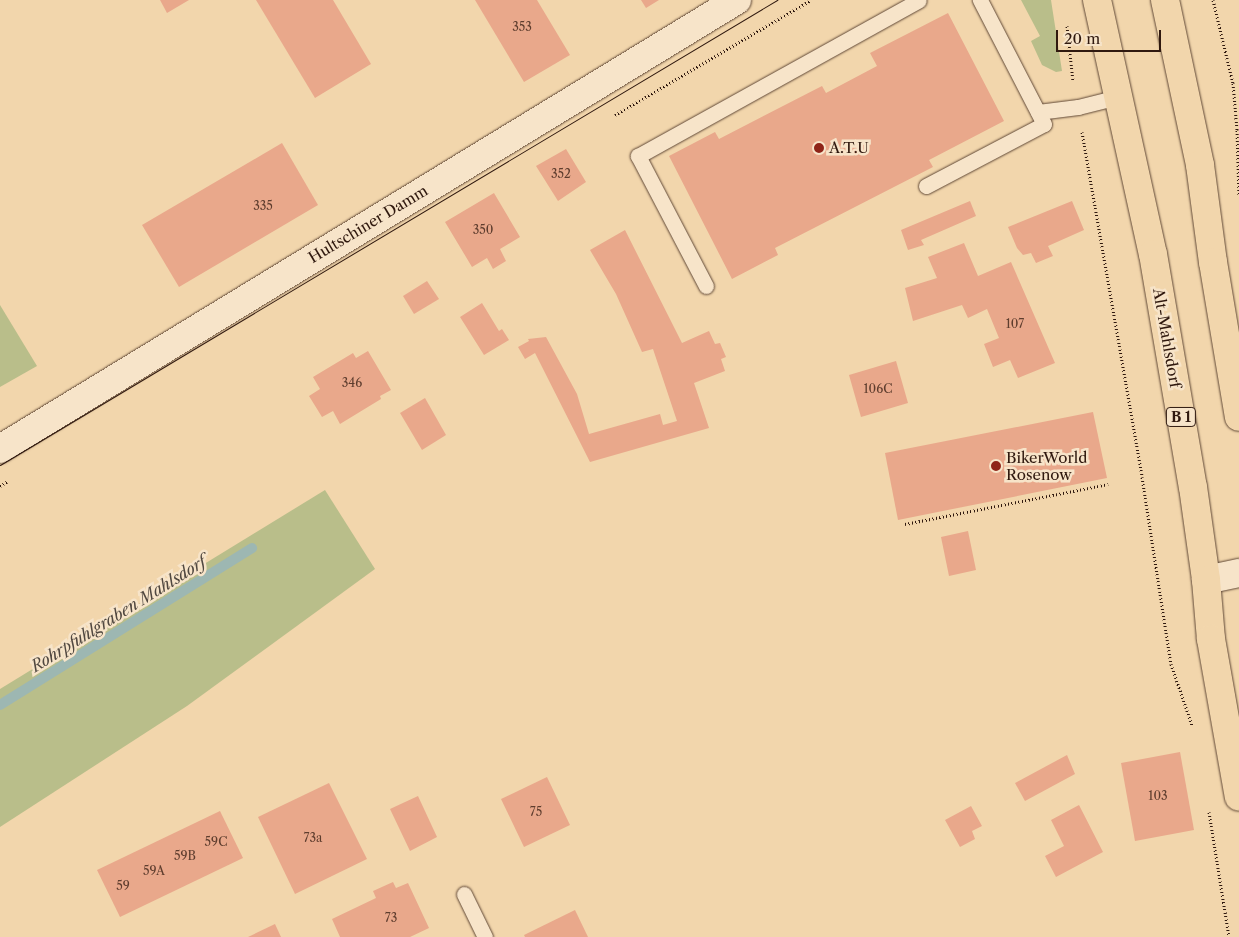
<!DOCTYPE html>
<style>
body{margin:0}
#map{position:relative;width:1239px;height:937px;overflow:hidden;background:#f2d6ac;font-family:"Libre Caslon Text",serif}
div>[style]{position:absolute}
[style*='--x']{left:calc(var(--x)*1px);top:calc(var(--y)*1px);width:calc(var(--w)*1px);rotate:calc(var(--a)*1deg)}
.green>*{inset:0;background:#b9be8a}
.stream>*{height:10px;margin:-5px;padding:0 5px;transform-origin:5px;border-radius:5px;background:#9db7b2}
.building>*{inset:0;background:#e9a88b}
.path>*{height:3px;margin-top:-1.5px;transform-origin:0;background:repeating-linear-gradient(90deg,#30190f 0 1px,transparent 0 3.5px)}
.roads{filter:drop-shadow(0 0 1px #604836) drop-shadow(0 0 1px #604836)}
.lane>*{height:15px;margin:-7.5px;padding:0 7.5px;transform-origin:7.5px;border-radius:7.5px;background:#f7e4c9}
.street>*{height:28px;margin:-14px;padding:0 14px;transform-origin:14px;border-radius:14px;background:#f7e4c9}
.secondary>*{height:28px;margin:-14px;padding:0 14px;transform-origin:14px;border-radius:14px;background:#f7e4c9}
.primary>*{height:28px;margin:-14px;padding:0 14px;transform-origin:14px;border-radius:14px;background:#f2d6ac}
.tram>*{height:1px;margin:-0.5px;padding:0 0.5px;transform-origin:0.5px;border-radius:0.5px;background:#30190f}
.dots>*{width:14px;height:14px;translate:-50% -50%;box-sizing:border-box;border:2px solid #f7e4c9;border-radius:50%}
span{translate:-50% -50%;white-space:nowrap;text-align:center;line-height:1.15;-webkit-text-stroke:5px #f7e4c9;paint-order:stroke}
.number-label{font-size:12px;color:#5e3d2e}
.number-label span{-webkit-text-stroke-width:0}
.shield-label span{padding:1px 4px;background:#f7e4c9;border:1px solid;border-radius:4px;-webkit-text-stroke-width:0}
.shield-label{font-size:14px;color:#30190f;font-weight:700}
.poi-label{font-size:15px;color:#30190f}
.left{translate:0 -50%;text-align:left}
.street-label{font-size:15px;color:#30190f}
.water-label{font-size:16px;color:#514840;font-style:italic}
.scale{position:absolute;left:1056px;top:30px;width:105px;height:22px;box-sizing:border-box;border:2px solid #30190f;border-top:0;padding-left:6px;font-size:15px;line-height:18px;white-space:nowrap;color:#30190f;-webkit-text-stroke:4px #f7e4c9;paint-order:stroke}
</style>
<div id="map">
<div class="green">
<i style="clip-path:polygon(1021px 0,1051px 0,1062px 71px,1056px 72px,1042px 65px,1031px 41px,1040px 36px)"></i>
<i style="clip-path:polygon(0 305px,37px 366px,0 387px)"></i>
<i style="clip-path:polygon(325px 490px,375px 569px,187px 706px,0 827px,0 689px)"></i>
</div>
<div class="stream">
<i style="--x:0;--y:705;--w:297;--a:-31.9"></i>
</div>
<div class="building">
<i style="clip-path:polygon(160px 0,189px 0,167px 13px)"></i>
<i style="clip-path:polygon(256px 0,333px 0,371px 64px,315px 98px)"></i>
<i style="clip-path:polygon(475px 0,537px 0,570px 55px,524px 82px)"></i>
<i style="clip-path:polygon(641px 0,659px 0,646px 8px)"></i>
<i style="clip-path:polygon(948px 13px,1004px 121px,929px 160px,933px 167px,775px 248px,778px 255px,732px 279px,669px 156px,715px 132px,719px 139px,822px 86px,826px 93px,877px 66px,870px 53px)"></i>
<i style="clip-path:polygon(282px 143px,318px 205px,179px 287px,142px 225px)"></i>
<i style="clip-path:polygon(566px 149px,586px 182px,558px 201px,536px 166px)"></i>
<i style="clip-path:polygon(494px 193px,520px 237px,500px 249px,506px 261px,493px 269px,487px 258px,472px 267px,445px 222px)"></i>
<i style="clip-path:polygon(970px 201px,976px 216px,921px 240px,924px 245px,908px 250px,901px 230px)"></i>
<i style="clip-path:polygon(1072px 201px,1084px 230px,1048px 246px,1053px 256px,1036px 263px,1031px 253px,1023px 255px,1017px 248px,1008px 227px)"></i>
<i style="clip-path:polygon(625px 230px,682px 343px,709px 331px,715px 344px,720px 343px,726px 357px,721px 359px,725px 371px,694px 383px,709px 428px,590px 462px,535px 353px,525px 359px,518px 347px,529px 341px,528px 339px,546px 337px,577px 394px,589px 434px,660px 414px,663px 425px,677px 421px,653px 349px,642px 352px,616px 294px,590px 250px)"></i>
<i style="clip-path:polygon(964px 243px,978px 276px,1011px 262px,1055px 363px,1018px 378px,1010px 360px,993px 367px,984px 344px,999px 338px,987px 309px,968px 318px,962px 305px,913px 321px,905px 288px,937px 278px,928px 257px)"></i>
<i style="clip-path:polygon(427px 281px,439px 299px,414px 314px,403px 296px)"></i>
<i style="clip-path:polygon(482px 303px,499px 331px,502px 329px,509px 340px,484px 355px,460px 317px)"></i>
<i style="clip-path:polygon(368px 351px,391px 390px,380px 396px,381px 399px,340px 424px,333px 411px,322px 417px,309px 396px,320px 389px,313px 377px,353px 353px,356px 358px)"></i>
<i style="clip-path:polygon(896px 361px,908px 403px,861px 417px,849px 375px)"></i>
<i style="clip-path:polygon(425px 398px,446px 435px,422px 450px,400px 413px)"></i>
<i style="clip-path:polygon(1093px 412px,1107px 478px,898px 520px,885px 453px)"></i>
<i style="clip-path:polygon(968px 531px,976px 570px,949px 576px,941px 537px)"></i>
<i style="clip-path:polygon(1180px 752px,1194px 830px,1135px 841px,1121px 763px)"></i>
<i style="clip-path:polygon(1067px 755px,1075px 774px,1025px 801px,1015px 783px)"></i>
<i style="clip-path:polygon(547px 777px,570px 825px,524px 847px,501px 799px)"></i>
<i style="clip-path:polygon(329px 783px,367px 859px,295px 894px,258px 817px)"></i>
<i style="clip-path:polygon(418px 796px,437px 837px,410px 851px,390px 809px)"></i>
<i style="clip-path:polygon(1079px 805px,1103px 852px,1056px 877px,1045px 856px,1064px 846px,1051px 820px)"></i>
<i style="clip-path:polygon(971px 806px,982px 826px,972px 831px,975px 839px,960px 847px,945px 820px)"></i>
<i style="clip-path:polygon(220px 811px,243px 858px,120px 917px,97px 870px)"></i>
<i style="clip-path:polygon(393px 882px,396px 888px,408px 883px,429px 928px,410px 937px,340px 937px,332px 919px,376px 898px,373px 891px)"></i>
<i style="clip-path:polygon(575px 910px,588px 937px,525px 937px,524px 935px)"></i>
<i style="clip-path:polygon(275px 924px,281px 937px,248px 937px)"></i>
</div>
<div class="path">
<i style="--x:1213;--y:0;--w:85;--a:76.5"></i>
<i style="--x:1233;--y:83;--w:47;--a:85.1"></i>
<i style="--x:1237;--y:130;--w:66;--a:88.3"></i>
<i style="--x:1067;--y:26;--w:55;--a:83.8"></i>
<i style="--x:615;--y:115;--w:227;--a:-30.4"></i>
<i style="--x:1082;--y:132;--w:350;--a:80.1"></i>
<i style="--x:1142;--y:477;--w:189;--a:81.2"></i>
<i style="--x:1171;--y:664;--w:65;--a:71"></i>
<i style="--x:0;--y:486;--w:9;--a:-32"></i>
<i style="--x:905;--y:524;--w:207;--a:-11.1"></i>
<i style="--x:1209;--y:812;--w:127;--a:80.9"></i>
</div>
<div class="roads">
<div class="lane">
<i style="--x:1038;--y:112;--w:40;--a:-7.1"></i>
<i style="--x:1078;--y:107;--w:41;--a:-14"></i>
<i style="--x:926;--y:186;--w:133;--a:-27.7"></i>
<i style="--x:1044;--y:124;--w:140;--a:-117.3"></i>
<i style="--x:706;--y:286;--w:147;--a:-117.6"></i>
<i style="--x:638;--y:156;--w:321;--a:-29"></i>
<i style="--x:464;--y:894;--w:48;--a:64"></i>
</div>
<div class="street">
<i style="--x:1206;--y:580;--w:34;--a:-12"></i>
</div>
<div class="secondary">
<i style="--x:0;--y:449;--w:863;--a:-31.35"></i>
</div>
<div class="primary">
<i style="--x:1097;--y:0;--w:260;--a:77.6"></i>
<i style="--x:1153;--y:254;--w:236;--a:80.3"></i>
<i style="--x:1193;--y:487;--w:94;--a:82"></i>
<i style="--x:1206;--y:580;--w:59;--a:85.2"></i>
<i style="--x:1211;--y:639;--w:160;--a:80"></i>
<i style="--x:1165;--y:0;--w:169;--a:78"></i>
<i style="--x:1200;--y:165;--w:98;--a:82.4"></i>
<i style="--x:1213;--y:262;--w:157;--a:80.5"></i>
</div>
</div>
<div class="tram">
<i style="--x:0;--y:465;--w:906;--a:-30.9"></i>
</div>
<div class="dots">
<i style="left:819px;top:148px;background:#8f2418"></i>
<i style="left:996px;top:466px;background:#8f2418"></i>
</div>
<div class="number-label">
<span style="left:522px;top:27px">353</span>
<span style="left:561px;top:174px">352</span>
<span style="left:263px;top:206px">335</span>
<span style="left:483px;top:230px">350</span>
<span style="left:1015px;top:324px">107</span>
<span style="left:352px;top:383px">346</span>
<span style="left:878px;top:389px">106C</span>
<span style="left:1158px;top:796px">103</span>
<span style="left:536px;top:812px">75</span>
<span style="left:313px;top:838px">73a</span>
<span style="left:216px;top:842px">59C</span>
<span style="left:185px;top:856px">59B</span>
<span style="left:154px;top:871px">59A</span>
<span style="left:123px;top:886px">59</span>
<span style="left:391px;top:918px">73</span>
</div>
<div class="shield-label">
<span style="left:1181px;top:417px">B 1</span>
</div>
<div class="poi-label">
<span class="left" style="left:829px;top:148px">A.T.U</span>
<span class="left" style="left:1006px;top:466px">BikerWorld<br>Rosenow</span>
</div>
<div class="street-label">
<span style="left:368px;top:224px;rotate:-31deg">Hultschiner Damm</span>
<span style="left:1167px;top:338px;rotate:80deg">Alt-Mahlsdorf</span>
</div>
<div class="water-label">
<span style="left:118px;top:614px;rotate:-32deg">Rohrpfuhlgraben Mahlsdorf</span>
</div>
<div class="scale">20 m</div>
</div>
